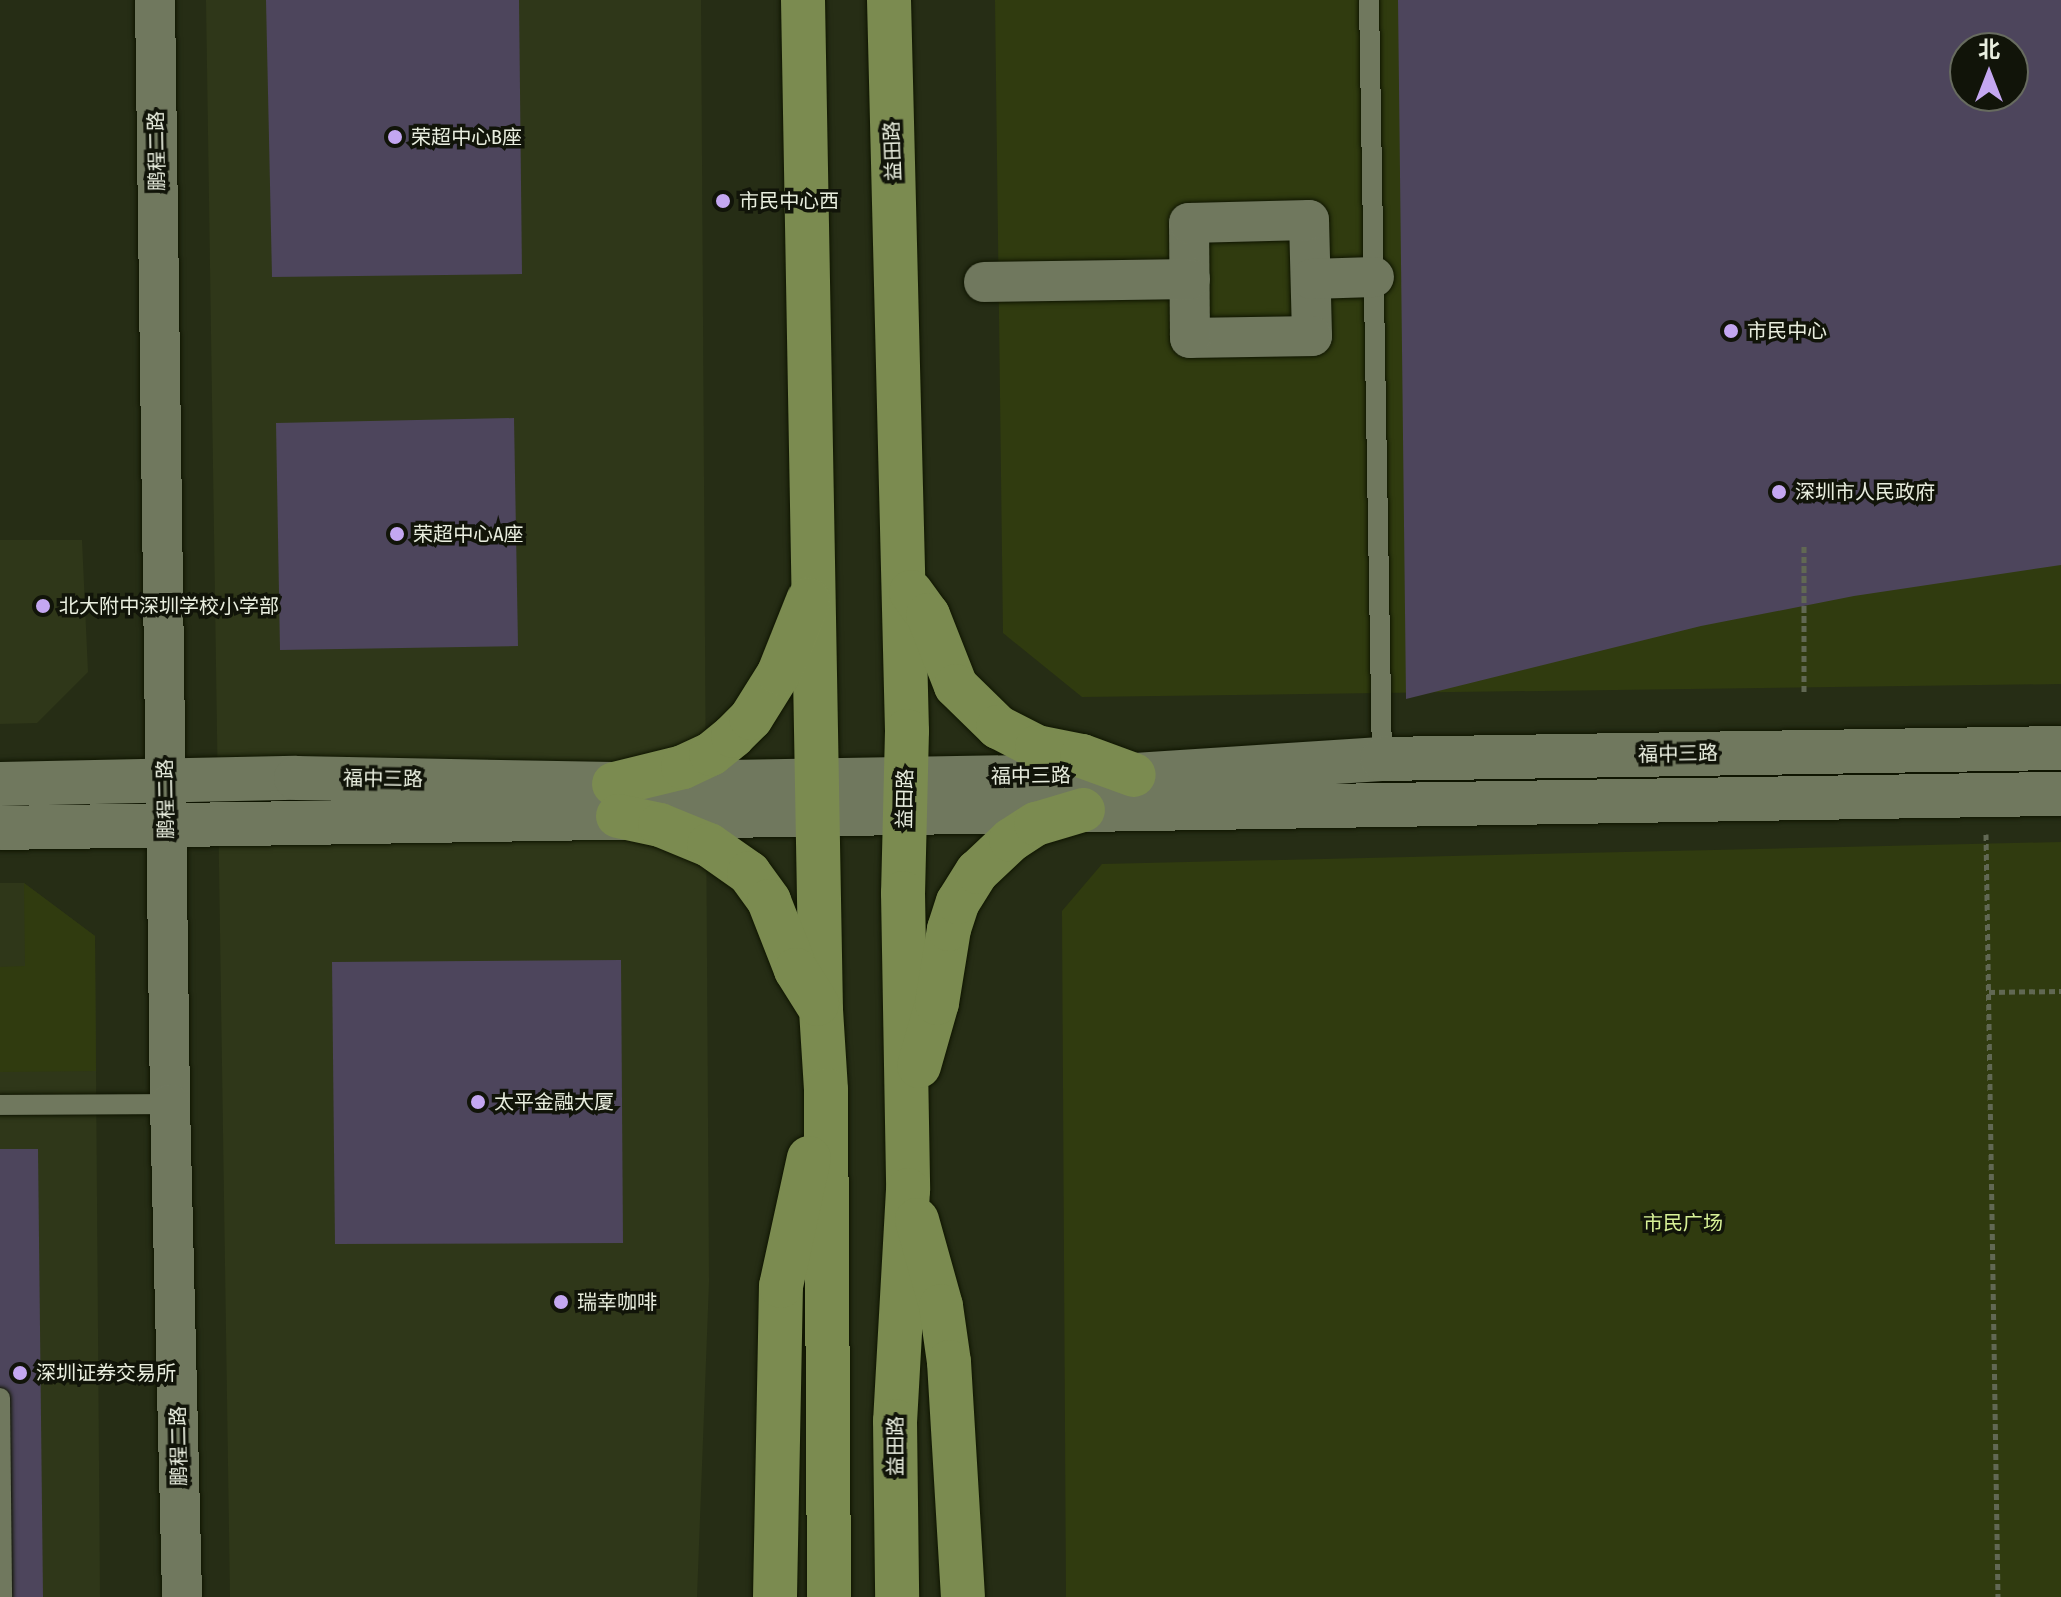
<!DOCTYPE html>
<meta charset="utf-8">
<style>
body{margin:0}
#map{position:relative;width:2061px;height:1597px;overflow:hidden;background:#262d15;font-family:"Fira Sans Condensed","Noto Sans SC",sans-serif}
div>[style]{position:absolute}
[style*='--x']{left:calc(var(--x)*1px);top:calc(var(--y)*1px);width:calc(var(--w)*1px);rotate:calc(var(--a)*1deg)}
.built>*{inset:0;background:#2f3719}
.green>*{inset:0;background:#303b0f}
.building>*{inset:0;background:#4d455c}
.path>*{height:5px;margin-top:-2.5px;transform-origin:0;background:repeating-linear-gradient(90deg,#616853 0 6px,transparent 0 10px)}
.roads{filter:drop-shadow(0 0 2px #0f1501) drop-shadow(0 0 2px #0f1501)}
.lane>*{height:20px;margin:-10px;padding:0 10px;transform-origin:10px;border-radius:10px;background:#70785e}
.street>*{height:40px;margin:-20px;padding:0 20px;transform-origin:20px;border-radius:20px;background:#70785e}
.secondary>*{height:44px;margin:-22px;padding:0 22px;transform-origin:22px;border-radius:22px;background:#70785e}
.primary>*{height:44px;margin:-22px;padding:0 22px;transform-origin:22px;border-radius:22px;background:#7b8b50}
.dots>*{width:22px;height:22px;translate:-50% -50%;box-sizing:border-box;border:4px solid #111409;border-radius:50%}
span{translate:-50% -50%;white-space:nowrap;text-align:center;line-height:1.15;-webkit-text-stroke:7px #111409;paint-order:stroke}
.poi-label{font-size:20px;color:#e9eedf}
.left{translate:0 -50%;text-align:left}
.street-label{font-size:20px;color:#e9eedf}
.park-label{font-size:20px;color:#d7f197}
.north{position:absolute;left:1949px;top:32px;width:80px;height:80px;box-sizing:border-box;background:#111409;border:2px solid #676b5f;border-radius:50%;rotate:0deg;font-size:22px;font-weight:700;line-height:32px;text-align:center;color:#e9eedf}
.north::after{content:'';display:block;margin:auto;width:28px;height:36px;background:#c4a7f1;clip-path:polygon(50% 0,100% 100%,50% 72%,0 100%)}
</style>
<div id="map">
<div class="built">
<i style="clip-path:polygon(206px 0,701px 0,709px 1282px,697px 1597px,230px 1597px)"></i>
<i style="clip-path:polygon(0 540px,82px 540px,88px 672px,37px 723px,0 724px)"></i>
<i style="clip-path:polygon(0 883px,24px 883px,95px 936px,100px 1597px,0 1597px)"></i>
</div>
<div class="green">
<i style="clip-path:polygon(evenodd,995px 0,2061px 0,2061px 684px,1082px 697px,1003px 633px,995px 0,1965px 48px,2013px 48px,2013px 96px,1965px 96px,1965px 48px)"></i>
<i style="clip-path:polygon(2061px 842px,2061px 1597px,1066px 1597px,1062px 911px,1102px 864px)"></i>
<i style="clip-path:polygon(24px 883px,95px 936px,96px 1071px,0 1072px,0 967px,25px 966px)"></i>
</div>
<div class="building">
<i style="clip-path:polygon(266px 0,519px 0,522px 274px,272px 277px)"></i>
<i style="clip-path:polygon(evenodd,1398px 0,2061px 0,2061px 565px,1854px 596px,1701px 626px,1406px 699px,1398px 0,1965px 48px,2013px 48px,2013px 96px,1965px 96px,1965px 48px)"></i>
<i style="clip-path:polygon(514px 418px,518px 646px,280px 650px,276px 423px)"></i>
<i style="clip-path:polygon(621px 960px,623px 1243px,335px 1244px,332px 962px)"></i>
<i style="clip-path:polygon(0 1149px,38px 1149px,43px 1597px,0 1597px)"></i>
</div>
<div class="path">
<i style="--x:1804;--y:546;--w:147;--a:90"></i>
<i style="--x:1986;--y:834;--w:763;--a:89.1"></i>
<i style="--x:1989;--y:992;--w:72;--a:-0.8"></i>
</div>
<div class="roads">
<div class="lane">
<i style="--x:1369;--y:0;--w:759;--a:89.02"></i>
<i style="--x:0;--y:1105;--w:170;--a:-0.3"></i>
<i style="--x:0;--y:1398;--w:199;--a:89.4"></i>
</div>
<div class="street">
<i style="--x:155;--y:0;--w:1104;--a:89.22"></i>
<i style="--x:170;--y:1104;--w:493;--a:88.6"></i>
<i style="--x:1309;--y:220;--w:116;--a:88.5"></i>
<i style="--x:1312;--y:336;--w:122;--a:179.1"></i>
<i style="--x:1190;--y:338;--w:115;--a:-90.5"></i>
<i style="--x:1189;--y:223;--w:120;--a:-1.4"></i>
<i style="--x:1311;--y:279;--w:63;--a:-1.8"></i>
<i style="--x:984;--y:282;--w:206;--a:-0.8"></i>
</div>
<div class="secondary">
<i style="--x:0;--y:784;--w:296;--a:-1.2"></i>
<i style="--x:296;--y:778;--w:318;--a:1.1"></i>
<i style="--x:614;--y:784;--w:520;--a:-0.99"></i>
<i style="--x:1134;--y:775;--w:249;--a:-3.7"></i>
<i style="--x:1382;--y:759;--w:679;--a:-0.93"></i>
<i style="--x:0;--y:828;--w:2061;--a:-0.95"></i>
</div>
<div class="primary">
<i style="--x:803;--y:0;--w:1010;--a:88.98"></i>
<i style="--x:821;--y:1010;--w:80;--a:86.4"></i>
<i style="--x:826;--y:1090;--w:507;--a:89.66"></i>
<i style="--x:889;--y:0;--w:731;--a:88.59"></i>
<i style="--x:907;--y:731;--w:162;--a:91.4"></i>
<i style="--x:903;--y:893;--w:297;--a:89"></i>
<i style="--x:908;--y:1190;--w:231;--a:93.2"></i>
<i style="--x:895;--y:1421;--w:176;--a:89.3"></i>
<i style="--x:911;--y:592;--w:29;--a:54"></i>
<i style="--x:928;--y:615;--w:76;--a:68.5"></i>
<i style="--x:956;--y:686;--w:59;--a:44.3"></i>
<i style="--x:998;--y:727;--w:44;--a:27.1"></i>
<i style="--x:1037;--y:747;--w:46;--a:11.3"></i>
<i style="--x:1082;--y:756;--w:55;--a:20.1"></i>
<i style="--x:614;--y:784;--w:71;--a:-13.8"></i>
<i style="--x:683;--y:767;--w:31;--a:-25"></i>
<i style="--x:711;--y:754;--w:28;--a:-39"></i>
<i style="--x:733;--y:736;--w:25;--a:-45"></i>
<i style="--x:751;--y:718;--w:53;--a:-58.1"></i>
<i style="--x:779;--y:673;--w:79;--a:-68.3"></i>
<i style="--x:618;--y:816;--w:43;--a:12.1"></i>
<i style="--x:660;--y:825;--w:53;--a:22.2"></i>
<i style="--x:709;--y:845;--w:49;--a:35"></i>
<i style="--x:749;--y:873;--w:34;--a:54"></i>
<i style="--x:769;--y:901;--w:74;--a:68.6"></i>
<i style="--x:796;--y:970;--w:40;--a:58"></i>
<i style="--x:919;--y:1066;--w:66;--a:-74.1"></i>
<i style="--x:937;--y:1003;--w:75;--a:-80.8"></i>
<i style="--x:949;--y:929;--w:28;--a:-72"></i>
<i style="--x:958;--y:902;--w:36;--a:-58"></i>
<i style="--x:977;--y:872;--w:47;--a:-43.3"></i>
<i style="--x:1011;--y:840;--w:30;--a:-33"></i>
<i style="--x:1036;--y:824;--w:49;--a:-16.6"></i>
<i style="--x:917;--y:1220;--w:89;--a:74.4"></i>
<i style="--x:941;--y:1306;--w:57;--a:81.9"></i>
<i style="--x:949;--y:1362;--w:235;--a:86.6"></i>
<i style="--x:775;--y:1597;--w:311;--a:-88.9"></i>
<i style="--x:781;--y:1286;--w:131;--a:-77.7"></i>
</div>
</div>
<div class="dots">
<i style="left:395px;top:137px;background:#c4a7f1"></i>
<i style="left:723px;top:201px;background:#c4a7f1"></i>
<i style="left:1731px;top:331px;background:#c4a7f1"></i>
<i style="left:1779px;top:492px;background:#c4a7f1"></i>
<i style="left:397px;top:534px;background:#c4a7f1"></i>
<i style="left:43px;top:606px;background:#c4a7f1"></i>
<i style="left:478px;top:1102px;background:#c4a7f1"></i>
<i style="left:561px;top:1302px;background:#c4a7f1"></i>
<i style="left:20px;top:1373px;background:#c4a7f1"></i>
</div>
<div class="poi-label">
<span class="left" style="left:411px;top:137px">荣超中心B座</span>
<span class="left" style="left:739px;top:201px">市民中心西</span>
<span class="left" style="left:1747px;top:331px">市民中心</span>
<span class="left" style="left:1795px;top:492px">深圳市人民政府</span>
<span class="left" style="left:413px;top:534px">荣超中心A座</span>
<span class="left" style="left:59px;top:606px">北大附中深圳学校小学部</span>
<span class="left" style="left:494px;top:1102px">太平金融大厦</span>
<span class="left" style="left:577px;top:1302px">瑞幸咖啡</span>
<span class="left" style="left:36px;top:1373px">深圳证券交易所</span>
</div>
<div class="street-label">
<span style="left:157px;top:151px;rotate:-91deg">鹏程二路</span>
<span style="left:893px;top:151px;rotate:-92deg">益田路</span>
<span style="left:1678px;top:754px;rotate:-1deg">福中三路</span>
<span style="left:1031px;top:776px;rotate:-1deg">福中三路</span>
<span style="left:383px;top:779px;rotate:1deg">福中三路</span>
<span style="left:166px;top:799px;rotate:-91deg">鹏程二路</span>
<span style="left:905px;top:799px;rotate:-89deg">益田路</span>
<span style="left:179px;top:1446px;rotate:-91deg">鹏程二路</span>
<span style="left:896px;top:1446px;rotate:-90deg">益田路</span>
</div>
<div class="park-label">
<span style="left:1683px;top:1223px">市民广场</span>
</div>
<div class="north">北</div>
</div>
